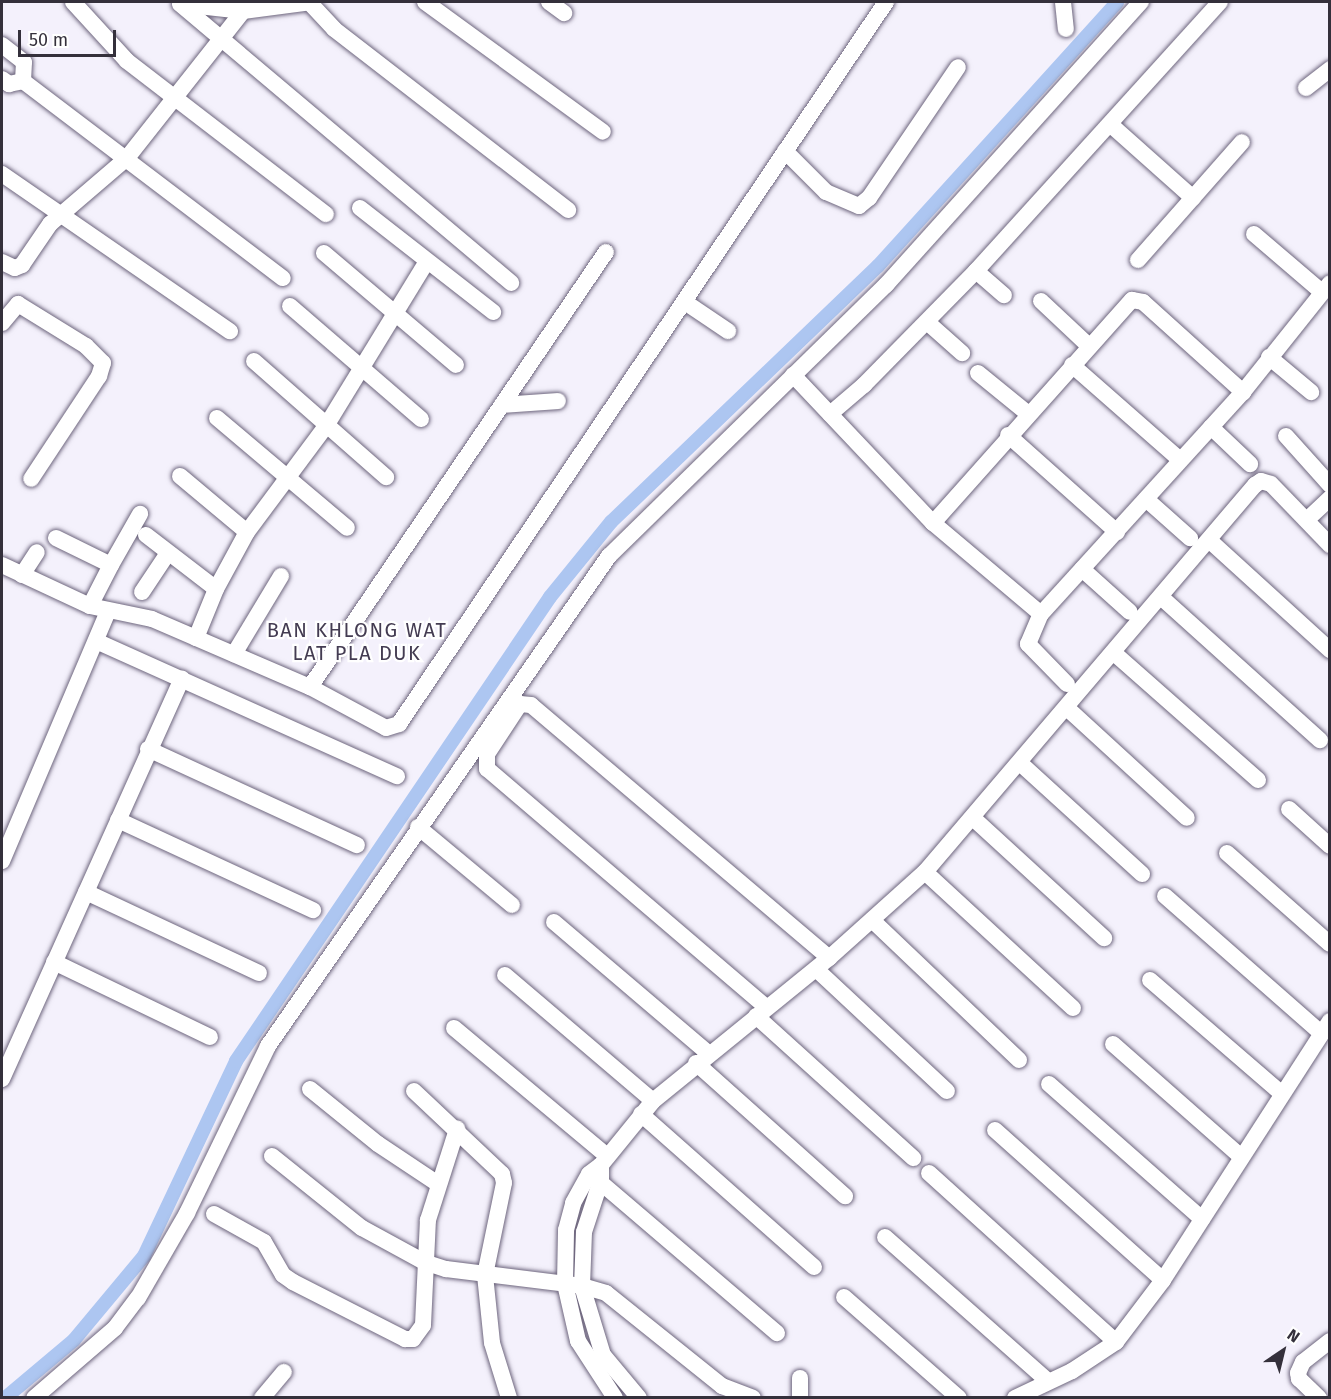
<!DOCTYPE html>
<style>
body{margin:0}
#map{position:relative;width:1331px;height:1399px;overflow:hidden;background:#f4f1fc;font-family:"Fira Sans",sans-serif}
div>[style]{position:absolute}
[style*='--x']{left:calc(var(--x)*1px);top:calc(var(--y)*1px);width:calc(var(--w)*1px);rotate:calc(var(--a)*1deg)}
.canal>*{height:14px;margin:-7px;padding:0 7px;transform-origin:7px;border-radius:7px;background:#adc6f1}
.roads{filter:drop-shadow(0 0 2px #6d657d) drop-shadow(0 0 2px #6d657d)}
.minor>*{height:16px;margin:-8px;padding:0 8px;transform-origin:8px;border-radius:8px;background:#fff}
span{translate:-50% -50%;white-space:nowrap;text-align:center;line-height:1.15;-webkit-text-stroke:4.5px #fff;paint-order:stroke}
.quarter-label{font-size:20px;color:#443c52;letter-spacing:1.5px}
.frame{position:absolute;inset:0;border:3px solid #34303b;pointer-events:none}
.north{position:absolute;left:1253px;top:1321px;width:60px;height:60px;-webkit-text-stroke:4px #fff;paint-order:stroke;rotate:35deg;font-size:16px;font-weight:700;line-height:24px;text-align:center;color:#34303b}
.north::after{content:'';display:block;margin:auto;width:21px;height:27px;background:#34303b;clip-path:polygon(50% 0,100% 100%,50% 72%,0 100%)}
.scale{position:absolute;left:18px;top:30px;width:98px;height:27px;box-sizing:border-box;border:3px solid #34303b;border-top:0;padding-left:8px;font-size:18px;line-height:21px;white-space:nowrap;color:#34303b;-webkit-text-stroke:4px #fff;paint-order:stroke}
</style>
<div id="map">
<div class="canal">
<i style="--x:5;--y:1398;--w:90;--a:-40"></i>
<i style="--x:74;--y:1340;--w:109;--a:-50.2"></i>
<i style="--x:144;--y:1256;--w:216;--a:-64.7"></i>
<i style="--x:236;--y:1061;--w:560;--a:-55.91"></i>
<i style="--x:550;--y:597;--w:97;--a:-50.9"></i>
<i style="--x:611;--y:522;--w:370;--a:-43.8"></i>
<i style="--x:878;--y:266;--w:356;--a:-47.8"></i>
</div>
<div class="roads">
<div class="minor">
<i style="--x:73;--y:2;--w:80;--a:47.5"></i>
<i style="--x:127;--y:61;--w:251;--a:37.6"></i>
<i style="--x:309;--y:2;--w:37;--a:47"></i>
<i style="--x:334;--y:29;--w:296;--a:37.7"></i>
<i style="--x:425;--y:2;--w:220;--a:36.1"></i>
<i style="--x:549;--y:2;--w:19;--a:36"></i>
<i style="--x:1063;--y:2;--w:27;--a:84"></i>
<i style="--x:243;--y:11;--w:63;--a:-173.7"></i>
<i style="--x:180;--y:4;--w:433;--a:40.1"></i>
<i style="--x:2;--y:45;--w:28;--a:38"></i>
<i style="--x:24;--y:62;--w:19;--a:93"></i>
<i style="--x:2;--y:79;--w:9;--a:36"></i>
<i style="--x:9;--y:84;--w:14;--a:-12"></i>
<i style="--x:23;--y:81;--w:326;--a:37.2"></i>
<i style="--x:1306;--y:88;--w:31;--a:-38"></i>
<i style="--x:1110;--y:124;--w:111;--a:41.7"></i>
<i style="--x:785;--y:151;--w:58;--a:45"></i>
<i style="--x:826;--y:192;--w:36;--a:23"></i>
<i style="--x:859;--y:206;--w:13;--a:-39"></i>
<i style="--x:869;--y:198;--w:158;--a:-55.8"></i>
<i style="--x:2;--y:174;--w:277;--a:34.6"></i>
<i style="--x:360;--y:208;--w:169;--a:38"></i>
<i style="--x:1254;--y:234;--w:89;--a:40.5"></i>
<i style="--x:324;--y:253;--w:173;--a:40.3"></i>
<i style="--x:1138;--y:260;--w:157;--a:-48.6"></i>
<i style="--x:2;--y:262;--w:14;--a:25"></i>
<i style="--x:15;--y:268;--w:8;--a:-23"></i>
<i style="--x:22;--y:265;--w:50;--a:-55.7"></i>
<i style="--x:50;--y:224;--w:101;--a:-40.6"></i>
<i style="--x:127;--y:158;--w:187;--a:-51.7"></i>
<i style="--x:243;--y:11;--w:69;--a:-7.5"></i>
<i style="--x:976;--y:271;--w:37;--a:41"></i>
<i style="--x:1041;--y:301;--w:66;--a:43.2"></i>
<i style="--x:685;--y:302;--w:52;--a:34"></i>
<i style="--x:290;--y:306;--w:173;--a:40.8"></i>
<i style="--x:927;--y:322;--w:47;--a:41.5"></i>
<i style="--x:2;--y:323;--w:25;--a:-50"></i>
<i style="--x:18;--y:304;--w:80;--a:31.7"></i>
<i style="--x:86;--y:346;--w:24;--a:45"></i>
<i style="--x:103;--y:363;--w:14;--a:107"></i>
<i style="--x:99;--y:376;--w:123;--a:123.4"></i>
<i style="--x:1269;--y:357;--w:55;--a:39.8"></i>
<i style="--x:254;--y:361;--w:176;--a:41.3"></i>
<i style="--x:1072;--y:365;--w:144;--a:41.3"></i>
<i style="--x:978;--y:373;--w:63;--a:39.2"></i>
<i style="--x:793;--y:375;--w:204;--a:46.6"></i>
<i style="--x:933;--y:523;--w:141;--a:40.1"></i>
<i style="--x:502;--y:405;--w:56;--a:-4.1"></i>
<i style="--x:830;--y:414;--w:45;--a:-40.5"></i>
<i style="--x:864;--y:385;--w:160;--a:-45.5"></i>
<i style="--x:976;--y:271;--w:363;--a:-47.8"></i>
<i style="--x:217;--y:418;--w:170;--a:40.2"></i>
<i style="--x:1211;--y:427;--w:54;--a:43.5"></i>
<i style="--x:1008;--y:435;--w:146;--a:41.7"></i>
<i style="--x:1286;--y:436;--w:66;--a:48.1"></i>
<i style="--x:180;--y:476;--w:87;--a:39.9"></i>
<i style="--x:1146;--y:499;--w:59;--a:41.6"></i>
<i style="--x:1312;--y:515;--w:25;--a:-43"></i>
<i style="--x:933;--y:523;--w:299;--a:-48.3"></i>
<i style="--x:1132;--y:300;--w:11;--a:10"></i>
<i style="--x:1143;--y:302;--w:135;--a:42"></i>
<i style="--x:146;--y:535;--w:88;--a:37.6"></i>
<i style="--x:56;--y:538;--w:61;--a:26.1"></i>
<i style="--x:111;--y:565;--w:46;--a:117.1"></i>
<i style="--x:1209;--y:540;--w:164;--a:42.3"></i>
<i style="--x:2;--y:565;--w:97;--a:25"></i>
<i style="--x:90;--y:606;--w:63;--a:11.8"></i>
<i style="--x:152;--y:619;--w:172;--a:23.3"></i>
<i style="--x:310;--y:687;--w:86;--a:28.3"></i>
<i style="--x:386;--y:728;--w:14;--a:-17"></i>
<i style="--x:399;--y:724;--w:871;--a:-56"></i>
<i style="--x:111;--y:565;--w:59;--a:-60.4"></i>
<i style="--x:1082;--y:569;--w:64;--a:41.9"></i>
<i style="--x:22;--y:575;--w:27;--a:-57"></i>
<i style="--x:142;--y:592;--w:47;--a:-56.3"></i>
<i style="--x:1161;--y:597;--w:214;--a:42"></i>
<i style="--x:196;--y:638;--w:53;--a:-67.8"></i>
<i style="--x:216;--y:589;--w:65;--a:-61.5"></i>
<i style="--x:247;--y:532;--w:132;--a:-53.3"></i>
<i style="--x:326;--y:426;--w:193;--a:-58.5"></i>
<i style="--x:96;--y:641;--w:330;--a:24.2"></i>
<i style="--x:1114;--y:653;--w:192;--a:41.4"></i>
<i style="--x:234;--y:654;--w:91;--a:-58.9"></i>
<i style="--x:1067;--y:684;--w:56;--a:-134.3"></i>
<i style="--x:1028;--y:644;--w:33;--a:-67"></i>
<i style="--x:1041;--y:614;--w:300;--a:-47.7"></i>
<i style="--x:1243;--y:392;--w:139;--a:-51.4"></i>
<i style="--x:310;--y:687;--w:526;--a:-55.77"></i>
<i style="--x:1068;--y:709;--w:161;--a:42.5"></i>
<i style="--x:148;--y:749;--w:230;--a:24.7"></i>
<i style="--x:1020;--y:763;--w:165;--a:42.3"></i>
<i style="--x:1289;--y:809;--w:55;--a:42.1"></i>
<i style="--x:973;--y:818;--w:178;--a:42.5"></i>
<i style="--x:118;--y:820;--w:215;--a:24.8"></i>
<i style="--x:418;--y:827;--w:122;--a:39.7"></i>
<i style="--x:1227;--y:853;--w:137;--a:41.5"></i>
<i style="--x:2;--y:861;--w:272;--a:-67"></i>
<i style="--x:925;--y:872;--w:201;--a:42.6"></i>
<i style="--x:86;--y:892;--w:191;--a:25.1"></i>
<i style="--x:1165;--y:896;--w:208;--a:41.3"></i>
<i style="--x:872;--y:920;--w:203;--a:43.6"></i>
<i style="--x:554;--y:922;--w:202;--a:40.4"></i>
<i style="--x:54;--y:962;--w:173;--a:25.7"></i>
<i style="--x:816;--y:969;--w:179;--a:43"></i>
<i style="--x:505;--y:975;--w:194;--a:40.4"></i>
<i style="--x:1150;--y:980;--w:173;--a:40.8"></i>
<i style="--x:766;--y:1007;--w:367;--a:-139.5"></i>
<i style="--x:487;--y:769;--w:15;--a:-90"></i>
<i style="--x:487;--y:754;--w:60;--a:-56.6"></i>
<i style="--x:520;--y:704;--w:11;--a:5"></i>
<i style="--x:531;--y:705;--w:391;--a:40.3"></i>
<i style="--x:756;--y:1016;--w:212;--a:42.1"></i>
<i style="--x:454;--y:1028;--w:199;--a:39.9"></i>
<i style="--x:1113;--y:1044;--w:171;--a:41.4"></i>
<i style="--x:696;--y:1063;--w:200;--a:41.8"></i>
<i style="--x:2;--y:1079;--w:439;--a:-65.8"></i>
<i style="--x:1049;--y:1084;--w:204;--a:41.4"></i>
<i style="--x:310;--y:1089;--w:87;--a:39"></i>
<i style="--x:378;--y:1144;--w:72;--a:33.7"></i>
<i style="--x:414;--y:1091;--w:121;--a:43.3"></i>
<i style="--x:502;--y:1174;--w:9;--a:77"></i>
<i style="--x:504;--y:1183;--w:94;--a:101.7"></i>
<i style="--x:485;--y:1275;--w:68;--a:84.1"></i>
<i style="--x:492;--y:1343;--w:58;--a:72.8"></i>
<i style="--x:641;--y:1114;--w:231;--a:41.5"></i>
<i style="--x:995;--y:1130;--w:225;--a:41.8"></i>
<i style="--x:272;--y:1156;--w:115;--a:38.7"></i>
<i style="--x:362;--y:1228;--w:71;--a:28.7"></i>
<i style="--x:424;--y:1262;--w:23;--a:18"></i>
<i style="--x:446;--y:1269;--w:137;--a:7.1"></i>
<i style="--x:582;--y:1286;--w:25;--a:16"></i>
<i style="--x:606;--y:1293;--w:149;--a:38.7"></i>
<i style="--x:722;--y:1386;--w:33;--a:21"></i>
<i style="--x:601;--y:1165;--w:15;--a:90"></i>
<i style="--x:601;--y:1180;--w:55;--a:108.1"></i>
<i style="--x:584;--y:1232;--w:54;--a:92.1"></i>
<i style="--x:582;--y:1286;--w:72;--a:73.1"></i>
<i style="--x:603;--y:1355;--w:56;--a:50.1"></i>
<i style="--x:929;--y:1173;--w:252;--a:42.1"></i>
<i style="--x:593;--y:1176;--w:242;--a:40.5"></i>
<i style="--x:214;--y:1214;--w:57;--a:29.2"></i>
<i style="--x:264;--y:1242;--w:38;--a:60"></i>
<i style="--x:283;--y:1275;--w:12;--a:35"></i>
<i style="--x:293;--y:1282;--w:126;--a:27"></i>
<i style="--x:405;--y:1339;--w:8;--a:0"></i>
<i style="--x:413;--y:1339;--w:17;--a:-54"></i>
<i style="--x:423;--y:1325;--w:105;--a:-87.3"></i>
<i style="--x:428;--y:1220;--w:96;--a:-72.3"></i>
<i style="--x:885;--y:1237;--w:217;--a:41.5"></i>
<i style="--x:844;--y:1297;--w:153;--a:41.3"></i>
<i style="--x:800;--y:1378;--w:19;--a:90"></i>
<i style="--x:34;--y:1398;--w:107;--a:-40.8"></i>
<i style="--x:115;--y:1328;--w:38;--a:-53"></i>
<i style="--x:138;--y:1298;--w:98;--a:-60"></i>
<i style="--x:187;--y:1213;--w:186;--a:-64.1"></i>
<i style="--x:268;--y:1046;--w:597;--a:-55.17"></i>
<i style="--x:609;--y:556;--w:388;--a:-44.4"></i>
<i style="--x:886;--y:285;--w:381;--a:-48"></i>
<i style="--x:262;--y:1398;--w:34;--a:-50"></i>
<i style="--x:615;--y:1398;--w:68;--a:-123"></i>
<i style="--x:578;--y:1341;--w:58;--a:-102.8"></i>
<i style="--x:565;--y:1284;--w:54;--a:-88.9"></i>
<i style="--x:566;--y:1230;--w:28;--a:-75"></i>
<i style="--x:573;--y:1203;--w:33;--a:-61"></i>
<i style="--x:589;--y:1174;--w:15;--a:-37"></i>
<i style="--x:601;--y:1165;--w:82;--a:-50.9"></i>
<i style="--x:653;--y:1101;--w:227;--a:-39.1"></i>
<i style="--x:829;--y:958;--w:129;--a:-41.9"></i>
<i style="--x:925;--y:872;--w:509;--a:-49.55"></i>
<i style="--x:1255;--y:485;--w:7;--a:-34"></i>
<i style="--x:1261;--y:481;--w:10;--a:17"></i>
<i style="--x:1271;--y:484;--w:85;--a:46"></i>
<i style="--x:1015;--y:1398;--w:63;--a:-25.3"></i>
<i style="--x:1072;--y:1371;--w:53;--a:-33.4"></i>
<i style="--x:1116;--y:1342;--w:78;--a:-52.8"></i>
<i style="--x:1163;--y:1280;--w:308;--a:-57.2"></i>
<i style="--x:1319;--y:1398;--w:28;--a:-136"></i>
<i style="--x:1299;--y:1379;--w:6;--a:-99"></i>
<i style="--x:1298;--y:1373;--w:12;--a:-66"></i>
<i style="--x:1303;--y:1362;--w:34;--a:-38"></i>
</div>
</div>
<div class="quarter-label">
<span style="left:357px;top:642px">BAN KHLONG WAT<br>LAT PLA DUK</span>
</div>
<div class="frame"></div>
<div class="north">N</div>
<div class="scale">50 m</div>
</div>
